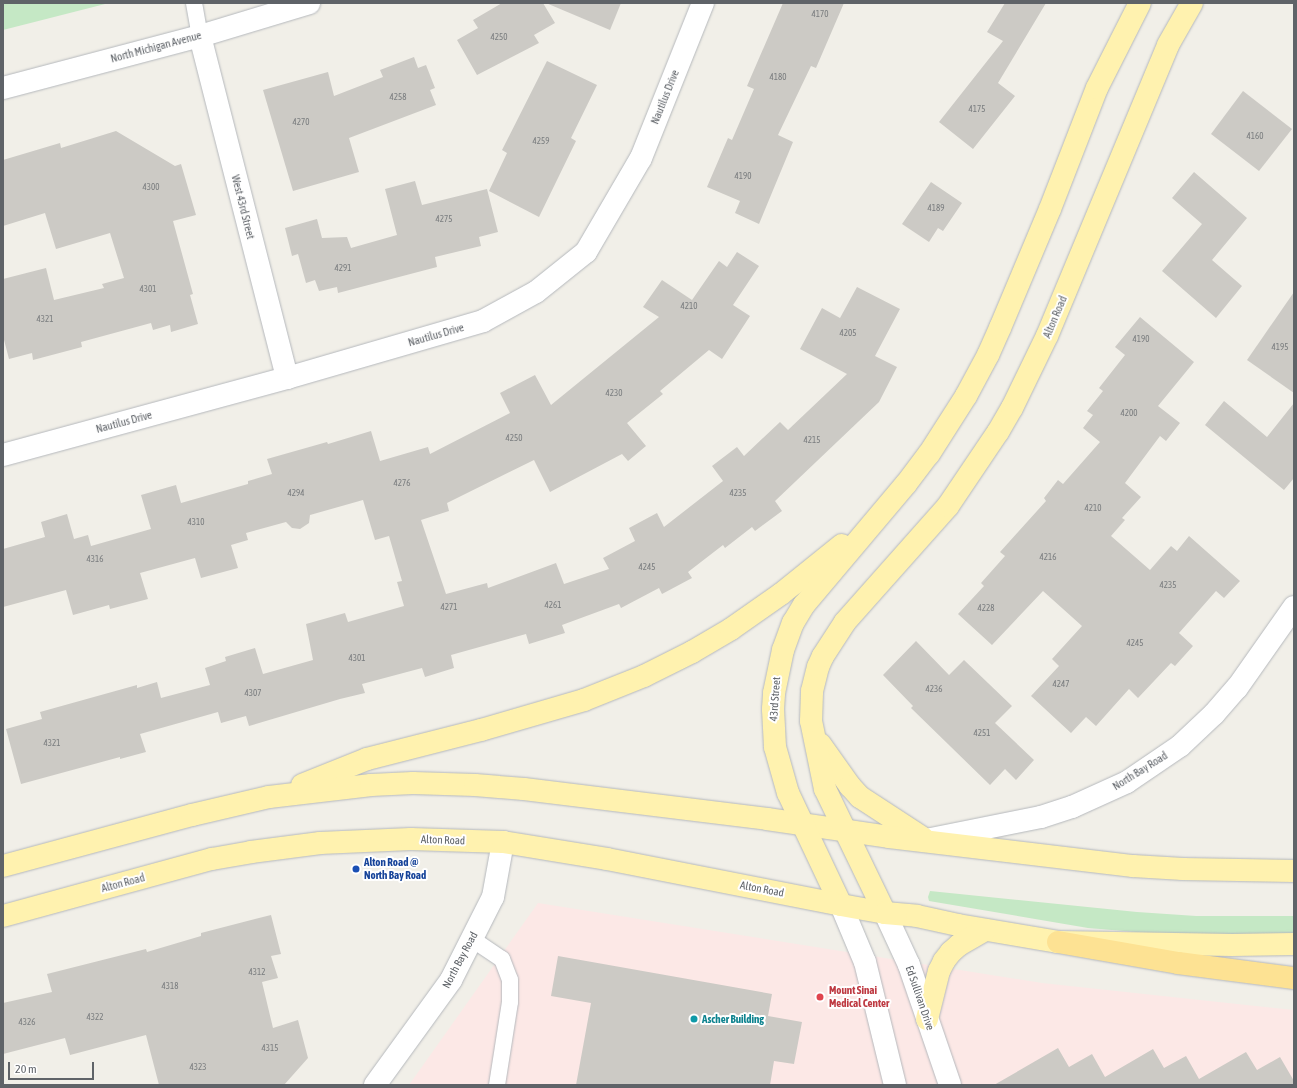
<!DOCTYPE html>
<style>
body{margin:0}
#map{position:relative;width:1297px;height:1088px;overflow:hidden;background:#f1efe8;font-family:"Asap Condensed",sans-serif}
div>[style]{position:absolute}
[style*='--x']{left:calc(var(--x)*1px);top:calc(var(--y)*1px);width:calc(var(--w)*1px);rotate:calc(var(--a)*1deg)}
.medical>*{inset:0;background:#fce8e6}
.green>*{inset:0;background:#c5e8c5}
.building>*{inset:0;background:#cccac5}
.roads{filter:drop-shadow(0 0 1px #b5b8bc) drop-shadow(0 0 1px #b5b8bc)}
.service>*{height:16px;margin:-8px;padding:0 8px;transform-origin:8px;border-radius:8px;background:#fff}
.minor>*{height:22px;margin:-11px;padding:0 11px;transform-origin:11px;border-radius:11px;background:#fff}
.primary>*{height:22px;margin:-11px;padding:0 11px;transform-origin:11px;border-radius:11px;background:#fff2af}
.motorway>*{height:22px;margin:-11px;padding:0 11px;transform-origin:11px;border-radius:11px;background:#fde293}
.dots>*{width:11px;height:11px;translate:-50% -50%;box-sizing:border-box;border:2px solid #fff;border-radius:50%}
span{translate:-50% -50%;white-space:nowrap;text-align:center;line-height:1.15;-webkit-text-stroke:4px #fff;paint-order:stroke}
.number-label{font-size:9px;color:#7a7d7f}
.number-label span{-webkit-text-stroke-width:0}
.street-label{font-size:11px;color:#5f6368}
.transit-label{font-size:11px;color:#164399;font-weight:700}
.left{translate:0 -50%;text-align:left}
.health-label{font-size:11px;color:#be3a42;font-weight:700}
.culture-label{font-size:11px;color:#0d838f;font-weight:700}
.frame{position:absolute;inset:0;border:4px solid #5f6368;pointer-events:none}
.scale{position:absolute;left:8px;top:1062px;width:86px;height:18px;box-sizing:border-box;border:2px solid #5f6368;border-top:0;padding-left:5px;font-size:12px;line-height:14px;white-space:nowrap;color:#5f6368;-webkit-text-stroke:3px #fff;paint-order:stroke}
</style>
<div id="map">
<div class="medical">
<i style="clip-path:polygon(538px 903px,1042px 983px,1294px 1010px,1294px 1085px,409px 1085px)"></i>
</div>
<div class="green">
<i style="clip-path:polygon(3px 3px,109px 3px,3px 30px)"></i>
<i style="clip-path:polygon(930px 891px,1137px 912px,1196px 916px,1294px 916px,1294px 935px,1172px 935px,1088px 928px,929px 901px,928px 897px)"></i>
</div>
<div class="building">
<i style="clip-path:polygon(502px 3px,543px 3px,555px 23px,534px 35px,539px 43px,477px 75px,457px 40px,478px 28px,473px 20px)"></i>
<i style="clip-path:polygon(546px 3px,621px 3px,610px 30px)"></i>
<i style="clip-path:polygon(783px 3px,844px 3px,816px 68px,811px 66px,778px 135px,793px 142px,759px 224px,735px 213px,740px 201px,707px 187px,728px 138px,732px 140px,754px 89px,747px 86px)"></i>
<i style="clip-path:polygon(1005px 3px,1046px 3px,998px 83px,1015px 96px,973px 149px,939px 122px,1003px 41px,987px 32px)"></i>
<i style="clip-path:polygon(414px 57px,418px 68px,426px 65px,435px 88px,430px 90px,436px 105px,349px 138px,359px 172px,293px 191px,263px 90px,328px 72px,334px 96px,383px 77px,380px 70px)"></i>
<i style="clip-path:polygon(547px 61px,597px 85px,571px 138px,576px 141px,539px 217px,489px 191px,507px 153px,502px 150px)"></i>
<i style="clip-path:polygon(1243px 91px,1292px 129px,1259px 171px,1211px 134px)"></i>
<i style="clip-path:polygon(116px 131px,175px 166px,181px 164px,196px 215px,173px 221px,193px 294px,190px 295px,198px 324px,171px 332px,170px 325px,153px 330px,151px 323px,81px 342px,82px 347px,33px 360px,32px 353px,9px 359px,3px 336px,3px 279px,46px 268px,54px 300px,104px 288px,102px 284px,124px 278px,110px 233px,56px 249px,45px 213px,3px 226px,3px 160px,60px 143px,61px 148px)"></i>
<i style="clip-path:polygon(1194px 172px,1247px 218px,1212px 260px,1242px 286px,1216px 318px,1162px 271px,1202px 224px,1172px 198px)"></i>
<i style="clip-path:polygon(415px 181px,422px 205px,487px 189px,498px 232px,479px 237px,481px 246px,435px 257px,437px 267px,338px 293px,337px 287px,319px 291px,315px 280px,306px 283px,298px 254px,292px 256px,285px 228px,317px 219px,322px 238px,347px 237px,351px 248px,397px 235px,385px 189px)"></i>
<i style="clip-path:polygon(931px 182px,962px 203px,943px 231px,938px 228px,929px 242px,902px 224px)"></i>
<i style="clip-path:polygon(737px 252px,759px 266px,733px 305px,750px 316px,722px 359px,709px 350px,660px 391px,663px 394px,627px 423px,646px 446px,628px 461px,622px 454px,550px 492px,534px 460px,447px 503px,449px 511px,421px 520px,446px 594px,487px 583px,488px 588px,556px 563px,564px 584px,609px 569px,603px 558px,635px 541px,629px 528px,657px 513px,664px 527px,723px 481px,712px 466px,737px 447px,744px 456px,780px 422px,788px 430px,847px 374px,800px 349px,822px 308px,840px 318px,857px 287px,900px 309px,875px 356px,897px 367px,879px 402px,775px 501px,782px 511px,755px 531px,752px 527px,725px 548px,723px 545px,688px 572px,692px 578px,662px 594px,659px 588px,621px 608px,619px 604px,562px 625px,565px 633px,529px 644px,526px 634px,451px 655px,454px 668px,425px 677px,422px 668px,362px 684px,365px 693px,340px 699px,249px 726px,246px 716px,221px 723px,218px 712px,140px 734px,146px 752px,120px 759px,120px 757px,21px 784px,6px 729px,42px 719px,40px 712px,137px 685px,137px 688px,157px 682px,161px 698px,210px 685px,205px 668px,226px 661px,225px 657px,255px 648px,263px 674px,313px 660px,306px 624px,345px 613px,348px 622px,404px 606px,397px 582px,402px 581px,389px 536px,375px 540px,363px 500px,310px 515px,309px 523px,300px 529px,292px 528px,286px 522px,246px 533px,248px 540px,231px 545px,238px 568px,201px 578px,195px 558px,140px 573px,148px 599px,110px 609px,109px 605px,73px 615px,66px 590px,3px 607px,3px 549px,45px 537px,41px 522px,67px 514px,74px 539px,88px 535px,91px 546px,151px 529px,141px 495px,176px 485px,181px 503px,248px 484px,248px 481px,272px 474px,267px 459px,327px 442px,328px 444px,371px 431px,380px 461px,428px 447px,430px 454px,510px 413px,500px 393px,535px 375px,551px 405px,659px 317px,643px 307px,662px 280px,692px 300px,719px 261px,727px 267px)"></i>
<i style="clip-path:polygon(1294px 292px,1294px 393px,1247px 360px)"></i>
<i style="clip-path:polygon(1140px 317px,1194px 362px,1158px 406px,1180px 423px,1166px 441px,1160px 436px,1125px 483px,1141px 497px,1122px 518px,1125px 520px,1111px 536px,1150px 570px,1171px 546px,1177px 551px,1189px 536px,1240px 581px,1224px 598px,1216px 591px,1179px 633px,1193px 646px,1175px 666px,1171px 663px,1138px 698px,1129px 689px,1096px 726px,1086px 717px,1071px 733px,1031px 696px,1059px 666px,1052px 659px,1082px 626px,1043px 591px,992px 645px,958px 614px,984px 586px,981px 583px,1005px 556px,1000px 552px,1046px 501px,1044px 498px,1058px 480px,1063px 484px,1100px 442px,1083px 428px,1093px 415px,1087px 411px,1103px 391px,1099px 388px,1125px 355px,1115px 347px)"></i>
<i style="clip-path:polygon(1224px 401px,1267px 437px,1294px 403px,1294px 478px,1284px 490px,1205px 425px)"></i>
<i style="clip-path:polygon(916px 641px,949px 675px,964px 660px,1012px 706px,995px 723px,1034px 760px,1016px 780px,1005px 769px,990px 785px,911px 708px,913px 706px,883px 675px)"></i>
<i style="clip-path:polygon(271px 915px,281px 954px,271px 956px,278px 978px,262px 982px,273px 1028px,298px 1020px,308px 1058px,284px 1085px,159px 1085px,146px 1035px,70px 1055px,65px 1038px,3px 1054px,3px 1003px,52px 992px,47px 974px,146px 949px,147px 952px,201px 936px,201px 933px)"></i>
<i style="clip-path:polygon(558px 956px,772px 994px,768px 1016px,802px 1022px,794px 1064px,774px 1061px,770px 1085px,576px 1085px,591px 1003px,551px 996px)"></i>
<i style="clip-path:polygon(1058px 1048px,1069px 1067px,1092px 1054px,1105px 1077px,1153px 1049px,1164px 1068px,1186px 1056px,1199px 1079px,1246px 1052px,1257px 1070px,1280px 1057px,1294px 1081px,1294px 1085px,994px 1085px)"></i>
</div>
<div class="roads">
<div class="service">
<i style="--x:194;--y:3;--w:34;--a:80"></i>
<i style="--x:472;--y:939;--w:36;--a:34"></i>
<i style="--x:502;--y:959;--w:22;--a:69"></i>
<i style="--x:510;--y:980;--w:22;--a:90"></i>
<i style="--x:510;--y:1002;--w:84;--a:98.9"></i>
</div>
<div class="minor">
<i style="--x:200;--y:36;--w:353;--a:75.7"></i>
<i style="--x:3;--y:88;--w:204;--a:-14.8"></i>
<i style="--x:200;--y:36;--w:114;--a:-16.8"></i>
<i style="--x:3;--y:455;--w:294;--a:-15.2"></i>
<i style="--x:287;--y:378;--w:204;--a:-16.2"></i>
<i style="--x:483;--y:321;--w:60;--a:-28.7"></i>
<i style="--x:536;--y:292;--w:64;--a:-38.7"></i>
<i style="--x:586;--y:252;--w:109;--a:-59.7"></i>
<i style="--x:641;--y:158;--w:167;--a:-68.2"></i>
<i style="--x:926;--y:840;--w:117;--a:-11.3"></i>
<i style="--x:1041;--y:817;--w:33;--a:-18"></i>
<i style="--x:1072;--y:807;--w:60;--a:-24.4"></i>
<i style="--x:1127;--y:782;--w:64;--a:-34.2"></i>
<i style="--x:1180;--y:746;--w:47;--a:-43.3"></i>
<i style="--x:1214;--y:714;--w:35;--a:-49"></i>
<i style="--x:1237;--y:688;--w:99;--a:-54.9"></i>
<i style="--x:841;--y:905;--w:62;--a:67.2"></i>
<i style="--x:865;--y:962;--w:127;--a:76.3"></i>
<i style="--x:885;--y:913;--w:57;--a:65.2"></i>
<i style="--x:909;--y:965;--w:127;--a:71.1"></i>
<i style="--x:375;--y:1085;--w:130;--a:-54.1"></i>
<i style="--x:451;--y:980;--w:93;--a:-63.2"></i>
<i style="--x:493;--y:897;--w:56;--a:-79.7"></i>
</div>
<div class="primary">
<i style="--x:820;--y:744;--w:52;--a:54.5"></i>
<i style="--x:850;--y:786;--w:15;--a:48"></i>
<i style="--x:860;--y:797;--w:75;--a:33.1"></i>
<i style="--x:302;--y:785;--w:70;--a:-21.8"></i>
<i style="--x:367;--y:759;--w:118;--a:-14.3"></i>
<i style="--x:481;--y:730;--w:107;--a:-16.2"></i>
<i style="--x:584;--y:700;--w:65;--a:-21.8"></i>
<i style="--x:644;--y:676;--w:54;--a:-26.6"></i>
<i style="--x:692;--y:652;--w:45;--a:-30.5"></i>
<i style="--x:731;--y:629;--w:61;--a:-35"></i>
<i style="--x:781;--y:594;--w:78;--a:-38.8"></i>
<i style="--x:3;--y:866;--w:196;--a:-15.1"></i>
<i style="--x:192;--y:815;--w:79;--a:-13.2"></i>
<i style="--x:269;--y:797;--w:103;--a:-6.7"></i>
<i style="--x:371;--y:785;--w:42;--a:-2.7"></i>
<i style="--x:413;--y:783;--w:62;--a:1.8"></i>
<i style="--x:475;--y:785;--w:49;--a:4.7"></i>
<i style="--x:524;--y:789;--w:245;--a:7"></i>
<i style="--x:767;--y:819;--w:123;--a:8.4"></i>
<i style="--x:889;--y:837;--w:246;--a:6.8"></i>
<i style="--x:1133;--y:866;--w:50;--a:3.4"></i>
<i style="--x:1183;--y:869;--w:111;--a:1"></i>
<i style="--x:841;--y:905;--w:124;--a:-115.3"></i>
<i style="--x:788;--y:793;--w:48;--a:-105.8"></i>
<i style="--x:775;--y:747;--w:38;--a:-93"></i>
<i style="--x:773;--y:709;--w:16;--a:-86"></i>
<i style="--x:774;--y:693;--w:44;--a:-78.2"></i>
<i style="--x:783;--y:650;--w:29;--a:-70"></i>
<i style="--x:793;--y:623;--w:21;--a:-59"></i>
<i style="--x:804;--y:605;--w:158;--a:-49.9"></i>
<i style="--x:906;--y:484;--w:38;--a:-53"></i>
<i style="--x:929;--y:454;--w:69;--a:-57.5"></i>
<i style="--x:966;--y:396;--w:47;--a:-61.8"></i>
<i style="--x:988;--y:355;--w:30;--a:-66"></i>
<i style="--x:1000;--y:328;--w:129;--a:-67.2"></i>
<i style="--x:1050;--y:209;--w:130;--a:-68.8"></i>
<i style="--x:1097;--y:88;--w:95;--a:-63.2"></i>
<i style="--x:885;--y:913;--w:138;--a:-115.8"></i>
<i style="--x:825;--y:789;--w:69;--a:-101.6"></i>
<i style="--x:811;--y:721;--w:30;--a:-88"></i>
<i style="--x:812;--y:691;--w:25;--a:-76"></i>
<i style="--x:818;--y:667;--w:12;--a:-66"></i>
<i style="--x:823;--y:656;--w:40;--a:-57.1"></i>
<i style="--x:845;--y:622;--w:155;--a:-48.4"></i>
<i style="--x:948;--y:506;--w:89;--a:-56"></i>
<i style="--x:998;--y:432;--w:28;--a:-60"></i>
<i style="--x:1012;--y:408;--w:80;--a:-64.1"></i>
<i style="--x:1047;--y:336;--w:315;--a:-67.4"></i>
<i style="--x:1168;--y:45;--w:48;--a:-60.3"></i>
<i style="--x:3;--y:916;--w:217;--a:-15.3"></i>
<i style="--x:212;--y:859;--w:40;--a:-10"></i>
<i style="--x:251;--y:852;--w:70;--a:-7.4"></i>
<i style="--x:320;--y:843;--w:91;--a:-2.5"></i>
<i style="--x:411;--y:839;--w:92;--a:1.9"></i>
<i style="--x:503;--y:842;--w:105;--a:9.3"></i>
<i style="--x:607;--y:859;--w:238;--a:11.1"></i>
<i style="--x:841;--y:905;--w:45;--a:10.3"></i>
<i style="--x:885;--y:913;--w:32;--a:5"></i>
<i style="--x:917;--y:916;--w:42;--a:12.4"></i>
<i style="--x:958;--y:925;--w:101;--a:9.6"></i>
<i style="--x:1058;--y:942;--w:174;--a:1"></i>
<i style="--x:1232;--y:945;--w:62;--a:-0.9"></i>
<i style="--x:927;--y:1019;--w:49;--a:-76"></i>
<i style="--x:939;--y:971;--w:11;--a:-63"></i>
<i style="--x:944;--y:961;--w:11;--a:-52"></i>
<i style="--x:951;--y:952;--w:11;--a:-41"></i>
<i style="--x:959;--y:945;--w:30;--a:-30"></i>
</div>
<div class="motorway">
<i style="--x:1058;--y:942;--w:122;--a:9.9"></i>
<i style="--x:1178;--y:963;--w:117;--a:7.4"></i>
</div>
</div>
<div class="dots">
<i style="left:356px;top:869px;background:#1a4fb4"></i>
<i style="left:820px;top:997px;background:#e0444e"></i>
<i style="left:694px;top:1019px;background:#0f9aa8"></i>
</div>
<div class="number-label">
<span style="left:820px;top:14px">4170</span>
<span style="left:499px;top:37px">4250</span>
<span style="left:778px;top:77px">4180</span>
<span style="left:398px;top:97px">4258</span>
<span style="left:977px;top:109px">4175</span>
<span style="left:301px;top:122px">4270</span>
<span style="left:1255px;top:136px">4160</span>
<span style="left:541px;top:141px">4259</span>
<span style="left:743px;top:176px">4190</span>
<span style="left:151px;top:187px">4300</span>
<span style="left:936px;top:208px">4189</span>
<span style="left:444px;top:219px">4275</span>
<span style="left:343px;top:268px">4291</span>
<span style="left:148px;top:289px">4301</span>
<span style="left:689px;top:306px">4210</span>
<span style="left:45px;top:319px">4321</span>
<span style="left:848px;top:333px">4205</span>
<span style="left:1141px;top:339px">4190</span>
<span style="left:1280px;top:347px">4195</span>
<span style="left:614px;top:393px">4230</span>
<span style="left:1129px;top:413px">4200</span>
<span style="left:514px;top:438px">4250</span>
<span style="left:812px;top:440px">4215</span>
<span style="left:402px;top:483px">4276</span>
<span style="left:296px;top:493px">4294</span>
<span style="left:738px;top:493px">4235</span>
<span style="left:1093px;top:508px">4210</span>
<span style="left:196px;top:522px">4310</span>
<span style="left:1048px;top:557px">4216</span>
<span style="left:95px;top:559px">4316</span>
<span style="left:647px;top:567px">4245</span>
<span style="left:1168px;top:585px">4235</span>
<span style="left:553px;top:605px">4261</span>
<span style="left:449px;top:607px">4271</span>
<span style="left:986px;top:608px">4228</span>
<span style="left:1135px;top:643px">4245</span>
<span style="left:357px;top:658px">4301</span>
<span style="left:1061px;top:684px">4247</span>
<span style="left:934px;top:689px">4236</span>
<span style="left:253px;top:693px">4307</span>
<span style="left:982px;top:733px">4251</span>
<span style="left:52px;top:743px">4321</span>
<span style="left:257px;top:972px">4312</span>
<span style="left:170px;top:986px">4318</span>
<span style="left:95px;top:1017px">4322</span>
<span style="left:27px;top:1022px">4326</span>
<span style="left:270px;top:1048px">4315</span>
<span style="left:198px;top:1067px">4323</span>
</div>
<div class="street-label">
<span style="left:156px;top:47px;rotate:-15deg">North Michigan Avenue</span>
<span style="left:665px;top:97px;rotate:-68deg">Nautilus Drive</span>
<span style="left:243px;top:207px;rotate:76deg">West 43rd Street</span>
<span style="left:1055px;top:317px;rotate:-67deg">Alton Road</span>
<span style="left:436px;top:335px;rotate:-16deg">Nautilus Drive</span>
<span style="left:124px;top:422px;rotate:-15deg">Nautilus Drive</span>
<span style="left:775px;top:699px;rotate:-86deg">43rd Street</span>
<span style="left:1140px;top:771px;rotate:-32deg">North Bay Road</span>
<span style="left:443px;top:840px;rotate:2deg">Alton Road</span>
<span style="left:123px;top:883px;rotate:-15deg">Alton Road</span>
<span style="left:762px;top:889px;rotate:11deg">Alton Road</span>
<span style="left:460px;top:960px;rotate:-62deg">North Bay Road</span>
<span style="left:920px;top:998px;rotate:71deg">Ed Sullivan Drive</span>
</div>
<div class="transit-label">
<span class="left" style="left:364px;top:869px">Alton Road @<br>North Bay Road</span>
</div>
<div class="health-label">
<span class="left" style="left:829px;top:997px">Mount Sinai<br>Medical Center</span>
</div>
<div class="culture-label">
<span class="left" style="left:702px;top:1019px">Ascher Building</span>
</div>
<div class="frame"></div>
<div class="scale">20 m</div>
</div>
